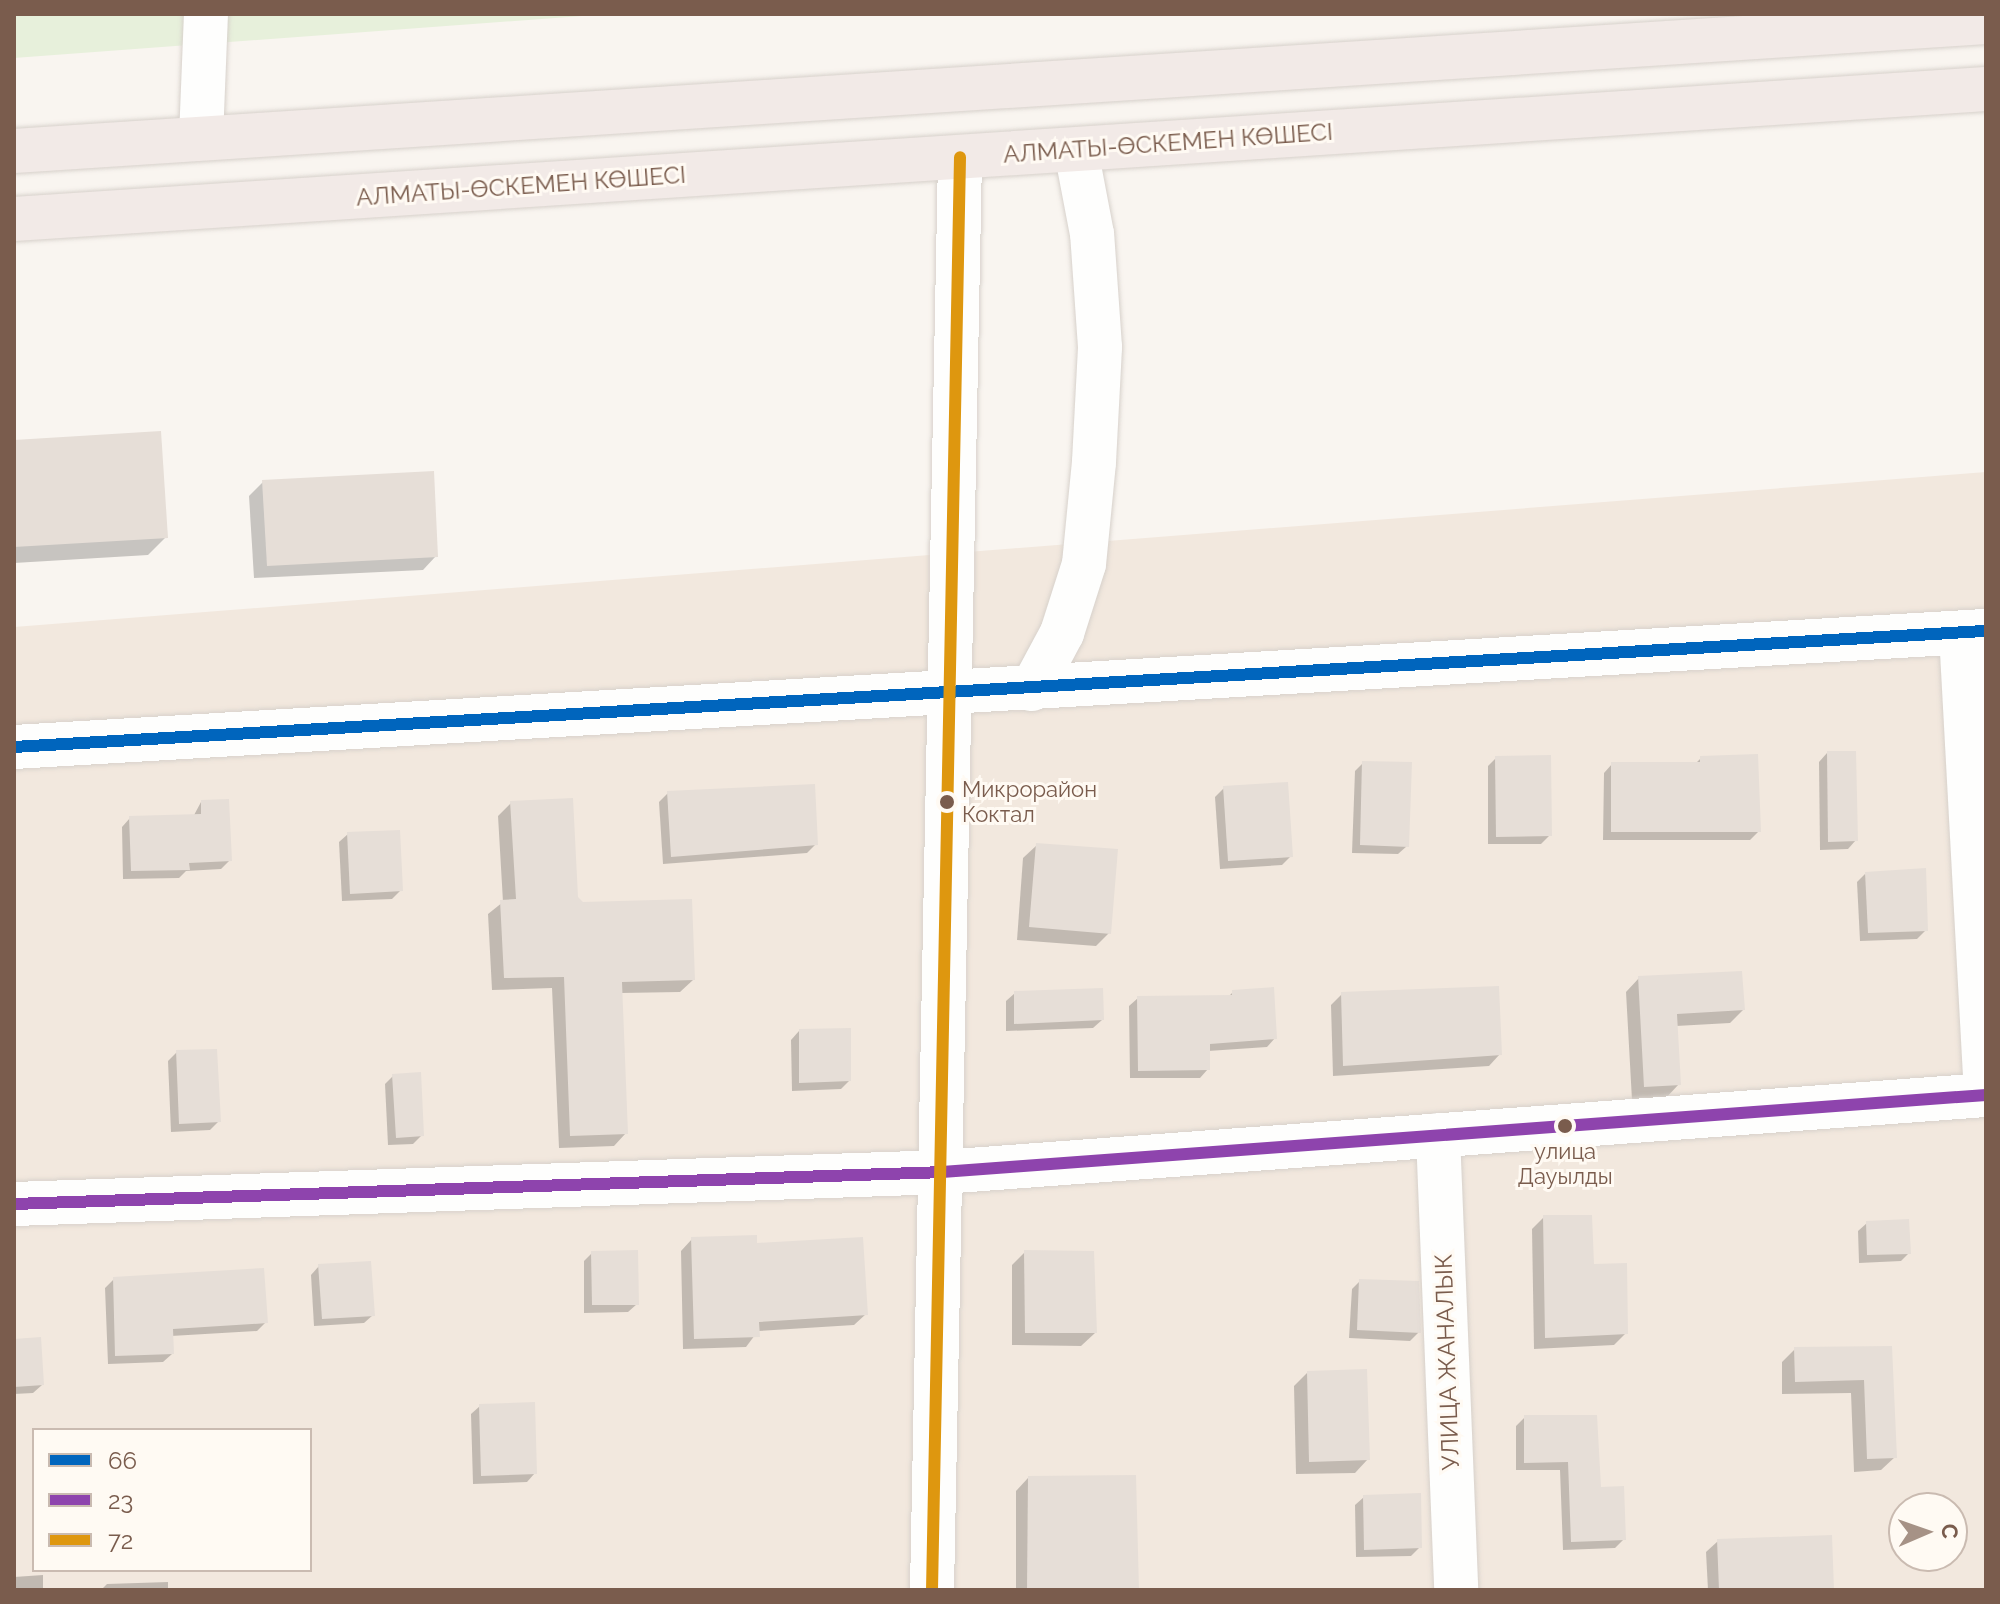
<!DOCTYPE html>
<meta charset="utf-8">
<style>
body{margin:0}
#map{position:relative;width:2000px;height:1604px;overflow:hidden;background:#f9f5f0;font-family:Raleway,sans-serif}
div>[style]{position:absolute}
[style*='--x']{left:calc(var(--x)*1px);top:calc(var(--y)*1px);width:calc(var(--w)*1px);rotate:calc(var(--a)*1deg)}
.residential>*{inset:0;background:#f2e8de}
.green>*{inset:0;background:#e7f0db}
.shadow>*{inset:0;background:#0003}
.building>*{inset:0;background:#e6ded7}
.roads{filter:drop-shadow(0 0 2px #d7d1cb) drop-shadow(0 0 2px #d7d1cb)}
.minor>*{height:44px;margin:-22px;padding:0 22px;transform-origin:22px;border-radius:22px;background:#fefefd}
.highway>*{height:44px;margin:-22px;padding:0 22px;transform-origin:22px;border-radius:22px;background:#f2eae7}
.bus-1>*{height:12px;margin:-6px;padding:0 6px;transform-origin:6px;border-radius:6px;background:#0065bd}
.bus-2>*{height:12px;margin:-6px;padding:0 6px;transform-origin:6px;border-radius:6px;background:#8e44ad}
.bus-3>*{height:12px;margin:-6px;padding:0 6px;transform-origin:6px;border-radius:6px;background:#de970f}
.dots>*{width:22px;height:22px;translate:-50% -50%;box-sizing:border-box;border:4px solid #fffaf3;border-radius:50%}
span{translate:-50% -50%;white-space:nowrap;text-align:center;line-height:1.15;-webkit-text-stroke:6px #fffaf3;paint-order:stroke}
.bus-label{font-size:22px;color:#7a5c4d}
.left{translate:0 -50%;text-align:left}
.street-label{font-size:24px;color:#7a5c4d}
.frame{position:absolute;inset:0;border:16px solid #7a5c4d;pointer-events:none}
.legend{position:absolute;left:32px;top:1428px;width:280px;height:144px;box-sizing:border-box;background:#fffaf3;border:2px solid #cabbb1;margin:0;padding:10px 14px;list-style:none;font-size:24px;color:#7a5c4d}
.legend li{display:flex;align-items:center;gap:16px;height:40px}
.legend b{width:40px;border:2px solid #cabbb1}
.north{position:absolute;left:1888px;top:1492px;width:80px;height:80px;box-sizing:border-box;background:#fffaf3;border:2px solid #cabbb1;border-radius:50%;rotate:88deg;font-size:22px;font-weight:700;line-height:32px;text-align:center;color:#7a5c4d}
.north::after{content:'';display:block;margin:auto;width:28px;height:36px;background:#a69286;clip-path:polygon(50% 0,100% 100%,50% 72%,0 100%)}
</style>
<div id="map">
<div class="residential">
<i style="clip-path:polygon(evenodd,1986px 472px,1986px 1590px,14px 1590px,14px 627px,1986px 472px,34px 1430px,310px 1430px,310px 1570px,34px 1570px,34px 1430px,1986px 472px,1904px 1508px,1952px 1508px,1952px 1556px,1904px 1556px,1904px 1508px)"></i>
</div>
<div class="green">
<i style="clip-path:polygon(14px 14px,609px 14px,14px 58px)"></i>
</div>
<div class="shadow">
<i style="clip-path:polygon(14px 442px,165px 538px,148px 555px,14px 563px)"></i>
<i style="clip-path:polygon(263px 482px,436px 556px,423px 570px,254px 578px,249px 496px)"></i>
<i style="clip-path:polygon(1827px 753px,1856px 840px,1848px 849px,1820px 850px,1819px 762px)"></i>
<i style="clip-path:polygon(1496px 758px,1550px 835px,1541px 844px,1488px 844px,1488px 766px)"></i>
<i style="clip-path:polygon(1701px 758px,1759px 831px,1750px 840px,1603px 840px,1604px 773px,1612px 764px,1695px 764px)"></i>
<i style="clip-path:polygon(1363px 763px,1407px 846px,1398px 854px,1352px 853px,1355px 771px)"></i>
<i style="clip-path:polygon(1224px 788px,1291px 856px,1282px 865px,1220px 869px,1215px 797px)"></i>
<i style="clip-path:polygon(668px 793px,816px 844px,807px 853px,663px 864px,659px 802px)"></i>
<i style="clip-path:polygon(201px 802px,230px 860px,221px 869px,186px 871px,179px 878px,123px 879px,122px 827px,130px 818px,193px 817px)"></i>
<i style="clip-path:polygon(511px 803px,576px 898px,693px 980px,680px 992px,621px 993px,626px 1133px,614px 1146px,559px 1148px,552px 988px,492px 990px,488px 914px,503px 902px,498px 816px)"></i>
<i style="clip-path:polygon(348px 834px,401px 890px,392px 899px,342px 901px,339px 842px)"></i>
<i style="clip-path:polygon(1037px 845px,1109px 933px,1096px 946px,1017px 940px,1023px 858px)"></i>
<i style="clip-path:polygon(1865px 874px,1926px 930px,1917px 939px,1860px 941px,1857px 882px)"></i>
<i style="clip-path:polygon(1639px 978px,1743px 1010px,1730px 1023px,1676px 1026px,1679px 1084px,1666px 1098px,1632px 1100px,1626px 992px)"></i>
<i style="clip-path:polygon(1233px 992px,1275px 1038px,1267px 1047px,1208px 1051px,1208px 1069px,1200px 1078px,1130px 1078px,1129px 1006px,1138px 998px,1228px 997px)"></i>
<i style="clip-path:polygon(1015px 993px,1102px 1020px,1093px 1028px,1006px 1031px,1006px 1001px)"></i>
<i style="clip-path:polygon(1342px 994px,1500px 1054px,1489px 1066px,1333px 1076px,1331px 1005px)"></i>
<i style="clip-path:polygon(799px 1031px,849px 1081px,841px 1089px,792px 1091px,791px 1040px)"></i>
<i style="clip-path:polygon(177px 1052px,219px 1121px,210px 1130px,171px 1132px,168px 1061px)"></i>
<i style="clip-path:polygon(393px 1076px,422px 1135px,413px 1144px,388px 1145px,385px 1084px)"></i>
<i style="clip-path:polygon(1544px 1217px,1592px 1266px,1626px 1333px,1614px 1345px,1534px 1349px,1532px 1229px)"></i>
<i style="clip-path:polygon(1867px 1223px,1909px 1253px,1901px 1261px,1859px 1263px,1858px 1231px)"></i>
<i style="clip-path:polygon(692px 1239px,755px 1245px,866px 1314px,854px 1325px,758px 1331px,746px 1347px,683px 1349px,681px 1251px)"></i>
<i style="clip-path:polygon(1025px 1252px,1095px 1333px,1081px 1346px,1012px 1345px,1012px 1265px)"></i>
<i style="clip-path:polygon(592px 1253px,637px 1304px,628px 1312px,584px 1313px,584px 1261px)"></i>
<i style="clip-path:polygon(319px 1266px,373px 1315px,364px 1323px,314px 1326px,311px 1275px)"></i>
<i style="clip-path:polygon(114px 1279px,266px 1322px,257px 1331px,171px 1336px,172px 1354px,163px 1362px,108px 1364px,105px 1288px)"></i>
<i style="clip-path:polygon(1360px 1281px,1419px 1332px,1410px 1341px,1349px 1338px,1352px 1289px)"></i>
<i style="clip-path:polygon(14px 1341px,42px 1385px,33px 1393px,14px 1394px)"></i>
<i style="clip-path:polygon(1890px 1348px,1895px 1457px,1881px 1470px,1854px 1472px,1851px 1393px,1782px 1394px,1782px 1362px,1795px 1349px)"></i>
<i style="clip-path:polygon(1307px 1373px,1368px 1459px,1355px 1473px,1296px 1474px,1294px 1386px)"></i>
<i style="clip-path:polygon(480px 1406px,535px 1473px,527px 1482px,473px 1484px,471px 1414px)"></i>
<i style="clip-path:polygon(1525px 1417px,1599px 1489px,1624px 1539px,1615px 1548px,1563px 1550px,1560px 1470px,1516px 1470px,1516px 1426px)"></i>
<i style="clip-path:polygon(1028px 1478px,1137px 1590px,1016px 1590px,1016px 1491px)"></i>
<i style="clip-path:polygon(1364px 1497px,1420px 1547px,1411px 1556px,1356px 1557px,1355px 1505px)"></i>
<i style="clip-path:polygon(1718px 1541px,1832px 1590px,1708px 1590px,1706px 1552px)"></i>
<i style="clip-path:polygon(43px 1575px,43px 1590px,14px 1590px,14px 1577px)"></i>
<i style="clip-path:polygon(168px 1582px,168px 1590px,101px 1590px,107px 1584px)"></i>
</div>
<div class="building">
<i style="clip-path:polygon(161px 431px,168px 538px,14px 547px,14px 440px)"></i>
<i style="clip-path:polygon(434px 471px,438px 557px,267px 566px,262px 480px)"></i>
<i style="clip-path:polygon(1827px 751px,1856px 751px,1858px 841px,1828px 842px)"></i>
<i style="clip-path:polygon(1758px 754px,1761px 832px,1611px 832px,1611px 762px,1700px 762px,1700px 756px)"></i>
<i style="clip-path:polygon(1551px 755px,1552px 836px,1496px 837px,1495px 756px)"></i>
<i style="clip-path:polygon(1362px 761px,1412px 762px,1409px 847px,1360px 845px)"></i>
<i style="clip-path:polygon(1288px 782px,1293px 857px,1228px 861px,1223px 786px)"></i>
<i style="clip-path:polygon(815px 784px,818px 845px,671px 857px,667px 791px)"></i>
<i style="clip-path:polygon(573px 798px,578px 897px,583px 902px,692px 899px,695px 980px,622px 982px,628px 1134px,570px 1136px,564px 977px,504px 978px,500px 900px,516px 899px,510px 801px)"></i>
<i style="clip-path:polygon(229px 799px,232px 861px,189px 863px,190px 870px,131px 871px,129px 816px,201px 814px,201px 800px)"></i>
<i style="clip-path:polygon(400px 830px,403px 891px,350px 894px,347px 832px)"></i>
<i style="clip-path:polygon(1036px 843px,1118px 849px,1111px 934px,1029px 927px)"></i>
<i style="clip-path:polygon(1926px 868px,1928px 931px,1868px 933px,1865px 872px)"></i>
<i style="clip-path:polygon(1742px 971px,1745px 1010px,1677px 1014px,1681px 1085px,1644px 1087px,1638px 976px)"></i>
<i style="clip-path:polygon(1499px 986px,1502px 1055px,1343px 1066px,1341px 992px)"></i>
<i style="clip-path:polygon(1274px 987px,1277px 1039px,1210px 1044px,1210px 1070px,1138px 1071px,1137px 996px,1232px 995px,1232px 990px)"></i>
<i style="clip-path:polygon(1103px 988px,1104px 1020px,1014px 1024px,1014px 991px)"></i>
<i style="clip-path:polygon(851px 1028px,851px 1081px,799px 1083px,799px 1029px)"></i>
<i style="clip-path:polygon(217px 1049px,221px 1122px,179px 1124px,176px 1050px)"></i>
<i style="clip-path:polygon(421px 1072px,424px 1136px,396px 1138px,392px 1074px)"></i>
<i style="clip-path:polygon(1543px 1215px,1592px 1215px,1594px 1264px,1627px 1263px,1628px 1334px,1545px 1338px)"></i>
<i style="clip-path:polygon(1909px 1219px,1911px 1254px,1867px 1255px,1866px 1221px)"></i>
<i style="clip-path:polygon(757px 1235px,757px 1243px,863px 1237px,868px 1315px,759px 1322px,760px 1337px,694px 1339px,691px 1237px)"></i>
<i style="clip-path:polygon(638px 1250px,639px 1305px,592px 1305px,591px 1251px)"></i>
<i style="clip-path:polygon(1024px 1250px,1094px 1251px,1097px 1333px,1025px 1333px)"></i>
<i style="clip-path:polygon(371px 1261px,375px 1316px,322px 1319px,318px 1264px)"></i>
<i style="clip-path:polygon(264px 1268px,268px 1323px,173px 1329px,174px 1354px,115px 1356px,113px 1277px)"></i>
<i style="clip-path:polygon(1359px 1279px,1419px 1281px,1421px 1333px,1357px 1330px)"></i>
<i style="clip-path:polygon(41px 1337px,44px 1385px,14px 1387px,14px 1339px)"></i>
<i style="clip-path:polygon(1892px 1346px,1897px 1458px,1867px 1459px,1864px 1380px,1795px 1382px,1794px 1347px)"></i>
<i style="clip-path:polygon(1367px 1369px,1370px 1460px,1309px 1462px,1307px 1371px)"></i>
<i style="clip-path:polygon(535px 1402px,537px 1474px,481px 1476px,479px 1404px)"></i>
<i style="clip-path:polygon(1524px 1415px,1597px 1415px,1601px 1487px,1624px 1486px,1626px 1540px,1571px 1542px,1568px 1462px,1524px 1463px)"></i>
<i style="clip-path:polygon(1136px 1475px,1139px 1590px,1027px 1590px,1028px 1476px)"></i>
<i style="clip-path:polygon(1421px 1493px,1422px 1548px,1364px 1550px,1363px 1495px)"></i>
<i style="clip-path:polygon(1832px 1535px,1834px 1590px,1719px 1590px,1717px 1539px)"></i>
</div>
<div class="roads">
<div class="minor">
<i style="--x:201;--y:138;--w:124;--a:-87.7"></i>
<i style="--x:1961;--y:633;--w:457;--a:86.9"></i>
<i style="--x:1032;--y:689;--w:64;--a:-61.8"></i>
<i style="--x:1062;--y:633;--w:72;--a:-72.3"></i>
<i style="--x:1084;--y:564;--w:102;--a:-84.4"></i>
<i style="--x:1094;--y:462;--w:115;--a:-87"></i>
<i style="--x:1100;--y:347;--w:113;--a:-94"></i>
<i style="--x:1092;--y:234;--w:86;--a:-100.8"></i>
<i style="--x:14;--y:747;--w:1975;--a:-3.37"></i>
<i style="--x:1438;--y:1135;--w:455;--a:87.7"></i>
<i style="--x:14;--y:1204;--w:929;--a:-1.97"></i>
<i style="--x:942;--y:1172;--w:1047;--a:-4.22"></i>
<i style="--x:932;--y:1590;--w:1433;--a:-88.88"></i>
</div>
<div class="highway">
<i style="--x:14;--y:151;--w:1976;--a:-3.74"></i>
<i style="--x:14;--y:219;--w:1976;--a:-3.77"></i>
</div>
</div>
<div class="bus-1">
<i style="--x:14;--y:747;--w:1975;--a:-3.37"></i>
</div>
<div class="bus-2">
<i style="--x:14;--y:1204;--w:929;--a:-1.97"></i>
<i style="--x:942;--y:1172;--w:1047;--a:-4.22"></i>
</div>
<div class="bus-3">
<i style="--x:932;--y:1590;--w:1433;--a:-88.88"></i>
</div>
<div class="dots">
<i style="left:947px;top:802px;background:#7a5c4d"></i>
<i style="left:1565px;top:1126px;background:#7a5c4d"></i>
</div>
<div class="bus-label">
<span class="left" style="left:962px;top:802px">Микрорайон<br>Коктал</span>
<span style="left:1565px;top:1164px">улица<br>Дауылды</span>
</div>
<div class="street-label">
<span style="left:1168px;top:143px;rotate:-4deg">АЛМАТЫ-ӨСКЕМЕН КӨШЕСІ</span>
<span style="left:521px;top:186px;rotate:-4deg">АЛМАТЫ-ӨСКЕМЕН КӨШЕСІ</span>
<span style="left:1447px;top:1362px;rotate:-92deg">УЛИЦА ЖАНАЛЫК</span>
</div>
<div class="frame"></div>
<ul class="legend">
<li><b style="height:10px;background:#0065bd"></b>66</li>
<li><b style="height:10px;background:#8e44ad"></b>23</li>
<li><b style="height:10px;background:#de970f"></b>72</li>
</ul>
<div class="north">С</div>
</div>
